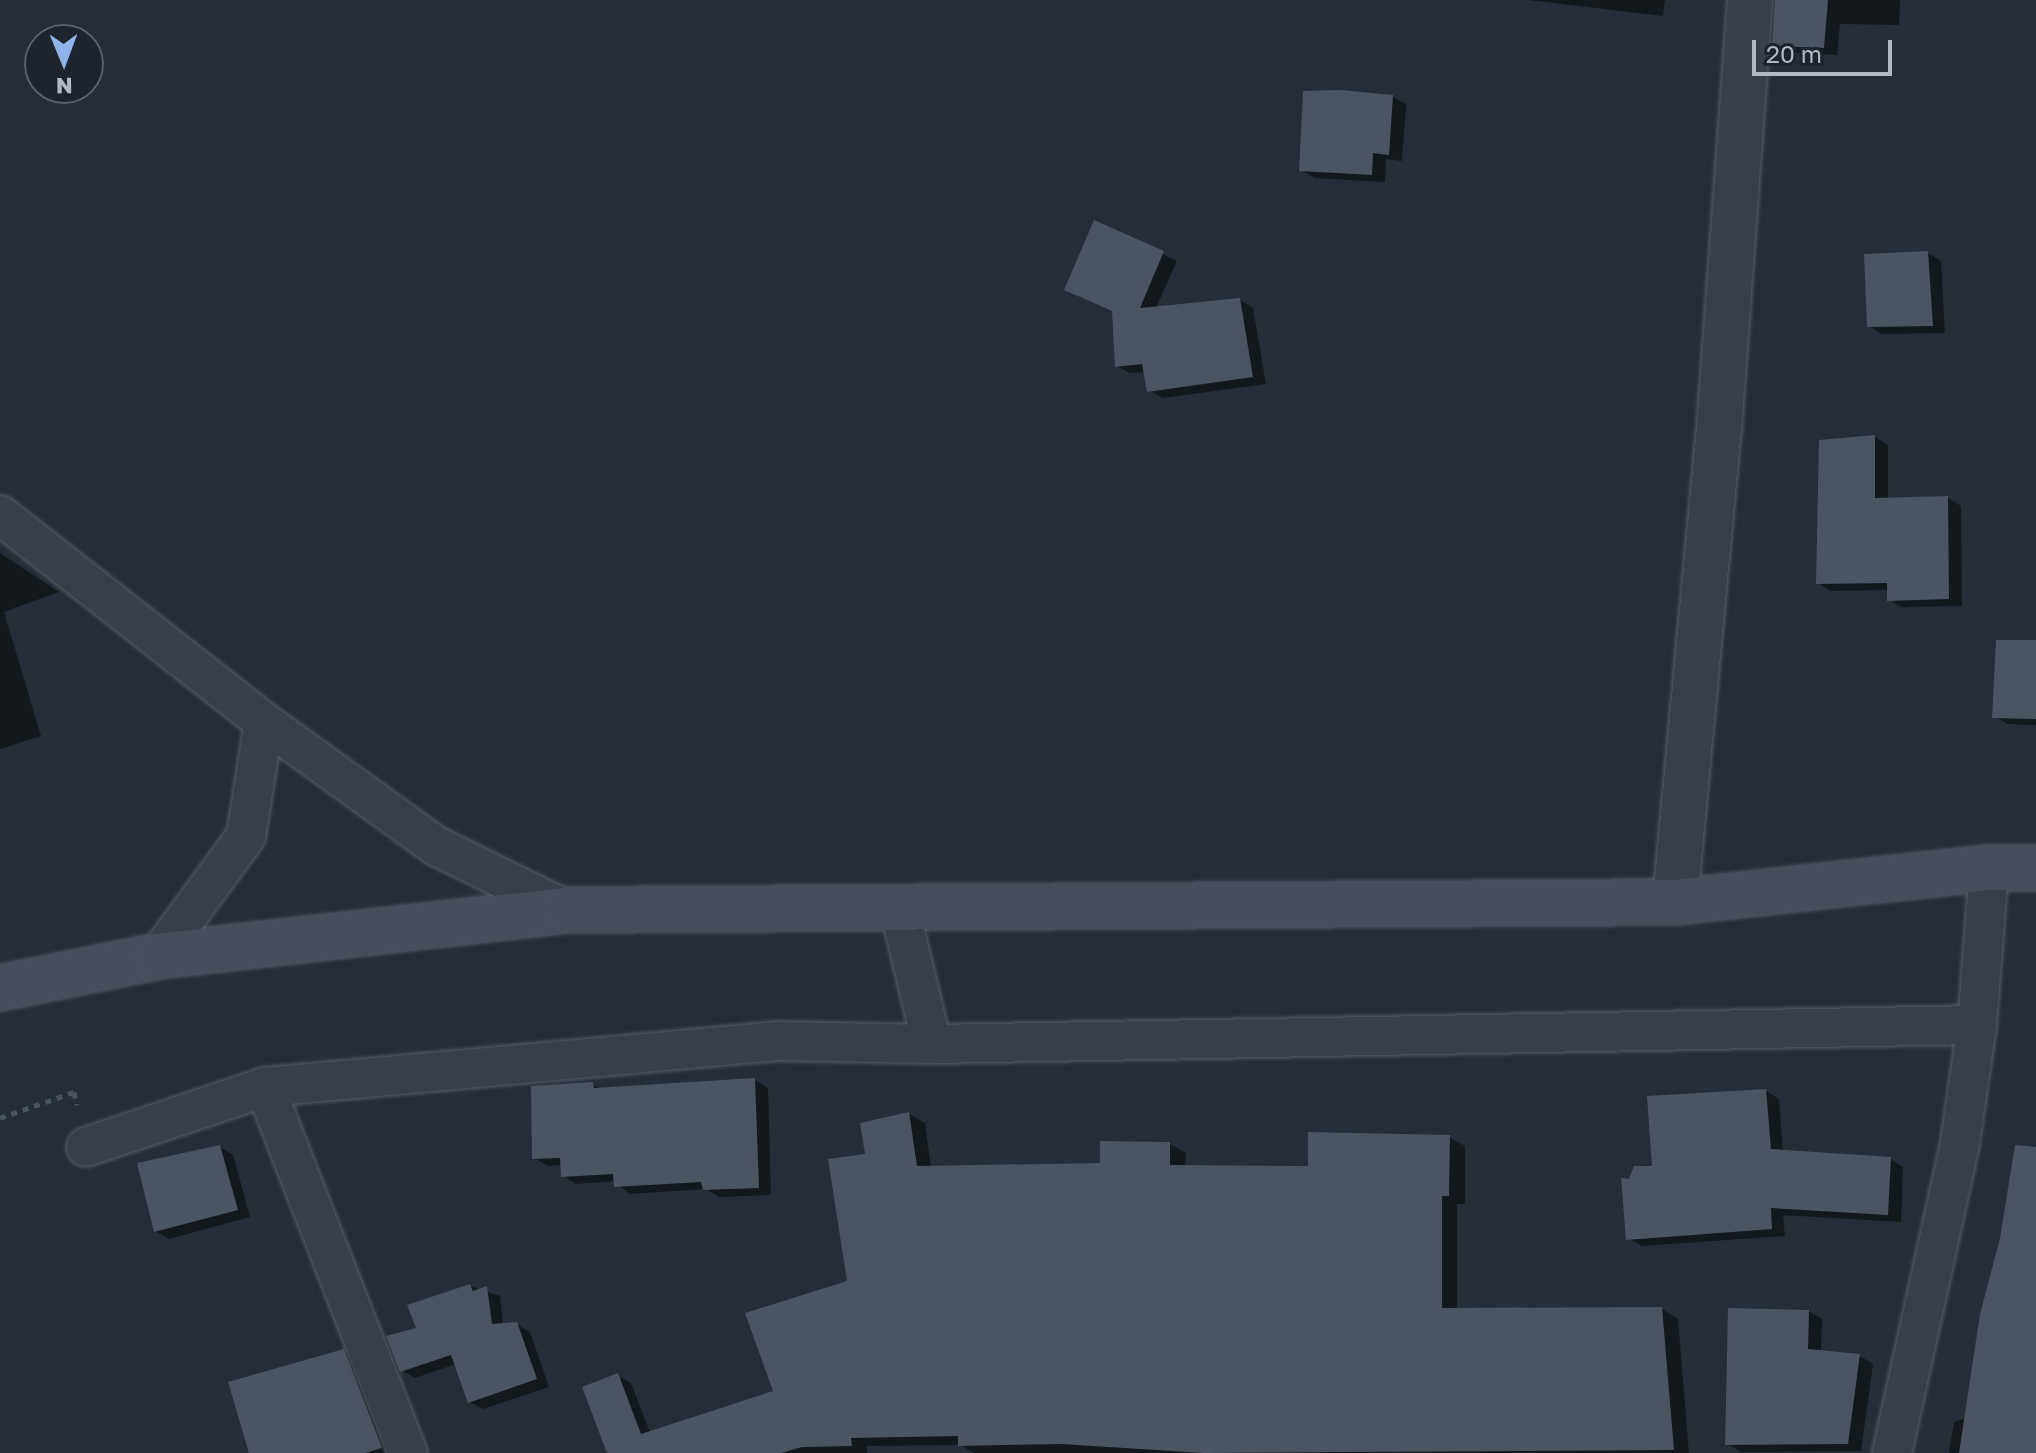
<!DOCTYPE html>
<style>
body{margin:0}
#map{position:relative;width:2036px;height:1453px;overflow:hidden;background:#242d38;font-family:"Golos Text",sans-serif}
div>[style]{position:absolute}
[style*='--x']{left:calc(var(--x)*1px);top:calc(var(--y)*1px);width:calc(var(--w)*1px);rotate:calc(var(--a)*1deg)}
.shadow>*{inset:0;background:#0007}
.building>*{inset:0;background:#4b5461}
.path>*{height:5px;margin-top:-2.5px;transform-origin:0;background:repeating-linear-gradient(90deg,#465658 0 6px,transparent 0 12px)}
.roads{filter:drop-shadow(0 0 2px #565c66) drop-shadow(0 0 2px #565c66)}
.minor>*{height:38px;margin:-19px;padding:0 19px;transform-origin:19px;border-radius:19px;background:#383f48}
.tertiary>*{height:44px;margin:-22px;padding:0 22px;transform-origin:22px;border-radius:22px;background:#383f48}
.secondary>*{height:44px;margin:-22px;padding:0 22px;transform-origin:22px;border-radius:22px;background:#464e5b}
span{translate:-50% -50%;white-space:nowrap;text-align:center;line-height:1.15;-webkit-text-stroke:6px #1d242d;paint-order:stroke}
.north{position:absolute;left:24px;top:24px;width:80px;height:80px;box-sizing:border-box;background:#1d242d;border:2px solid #596069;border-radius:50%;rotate:179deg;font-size:22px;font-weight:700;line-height:32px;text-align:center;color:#b3b9c4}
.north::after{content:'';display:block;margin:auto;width:28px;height:36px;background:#90b3ec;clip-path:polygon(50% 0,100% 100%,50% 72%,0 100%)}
.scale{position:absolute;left:1752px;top:40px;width:140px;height:36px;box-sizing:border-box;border:4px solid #b3b9c4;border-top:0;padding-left:10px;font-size:24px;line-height:28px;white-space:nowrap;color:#b3b9c4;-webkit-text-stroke:6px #1d242d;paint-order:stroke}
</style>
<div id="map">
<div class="shadow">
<i style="clip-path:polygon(1528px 0,1665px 0,1663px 16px)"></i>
<i style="clip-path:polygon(1777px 0,1900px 0,1899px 25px,1840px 24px,1837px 55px,1787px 52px,1774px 45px)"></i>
<i style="clip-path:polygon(1393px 97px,1406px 104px,1402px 161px,1386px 159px,1385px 182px,1315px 178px,1301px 170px)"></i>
<i style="clip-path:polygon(1095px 223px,1177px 261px,1156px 308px,1240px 300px,1253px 308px,1266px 384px,1163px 398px,1149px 390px,1146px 372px,1130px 373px,1117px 366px,1114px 312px,1079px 297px)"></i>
<i style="clip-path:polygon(1928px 253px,1941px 261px,1945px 333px,1882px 334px,1869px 326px)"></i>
<i style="clip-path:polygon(1875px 437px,1888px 445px,1888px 500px,1948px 498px,1961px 506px,1962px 606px,1902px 607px,1889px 600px,1889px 590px,1831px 591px,1818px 583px)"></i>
<i style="clip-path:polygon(0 553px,59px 592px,4px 612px,41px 736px,0 749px)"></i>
<i style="clip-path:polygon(2036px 642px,2036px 725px,2008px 724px,1994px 716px)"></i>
<i style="clip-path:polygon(755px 1080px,768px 1088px,771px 1195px,719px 1197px,706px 1189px,629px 1194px,616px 1181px,576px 1184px,563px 1176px,562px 1165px,548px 1166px,534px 1158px,592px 1084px,603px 1090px)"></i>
<i style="clip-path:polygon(1766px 1091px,1779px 1099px,1783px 1152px,1890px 1159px,1903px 1167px,1901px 1222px,1783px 1215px,1785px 1236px,1642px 1246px,1628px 1238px,1631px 1181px)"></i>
<i style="clip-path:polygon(909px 1114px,925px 1123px,931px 1168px,1102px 1165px,1170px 1144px,1186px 1153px,1185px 1167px,1310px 1168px,1449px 1137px,1465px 1146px,1465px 1204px,1457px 1204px,1457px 1310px,1662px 1309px,1678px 1319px,1689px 1453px,974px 1453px,960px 1445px,867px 1446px,867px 1453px,676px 1453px,775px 1393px,849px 1283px,868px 1156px)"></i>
<i style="clip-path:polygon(220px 1147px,233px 1155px,250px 1217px,169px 1239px,155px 1231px)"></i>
<i style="clip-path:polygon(470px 1286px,500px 1296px,503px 1325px,516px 1324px,530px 1332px,549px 1387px,483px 1409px,469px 1402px,456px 1364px,415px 1378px,401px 1370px,418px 1329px)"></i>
<i style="clip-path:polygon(1808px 1311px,1822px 1319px,1821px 1352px,1860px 1356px,1873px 1364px,1861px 1451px,1741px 1452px,1727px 1444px)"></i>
<i style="clip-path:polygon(344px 1351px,357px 1359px,394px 1453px,251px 1453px)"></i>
<i style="clip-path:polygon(618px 1376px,631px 1383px,658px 1453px,610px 1453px)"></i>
<i style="clip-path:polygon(2036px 1396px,2036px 1453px,1949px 1453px,1954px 1422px)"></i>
</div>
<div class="building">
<i style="clip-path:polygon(1775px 0,1828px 0,1824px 48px,1772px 46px)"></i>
<i style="clip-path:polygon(1340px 90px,1393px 95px,1389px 155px,1373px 153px,1372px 175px,1299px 171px,1303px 91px)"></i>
<i style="clip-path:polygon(1094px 220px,1164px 251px,1140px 308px,1240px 298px,1253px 377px,1147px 392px,1142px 364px,1115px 367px,1112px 311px,1064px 290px)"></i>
<i style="clip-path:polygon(1928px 251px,1933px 326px,1867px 327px,1864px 254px)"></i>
<i style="clip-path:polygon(1875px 435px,1875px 498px,1948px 496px,1949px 599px,1887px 601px,1887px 583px,1816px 584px,1819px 440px)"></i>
<i style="clip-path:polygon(1996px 640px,2036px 640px,2036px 719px,1992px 718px)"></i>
<i style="clip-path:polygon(755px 1078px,759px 1188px,703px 1190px,701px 1182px,614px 1187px,613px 1174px,561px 1177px,560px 1158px,532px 1159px,531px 1086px,593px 1082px,594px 1088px)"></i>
<i style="clip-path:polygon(1766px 1089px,1771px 1149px,1891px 1157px,1888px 1215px,1771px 1208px,1772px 1229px,1626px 1240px,1621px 1178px,1629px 1179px,1634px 1166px,1652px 1166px,1647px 1096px)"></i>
<i style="clip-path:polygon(909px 1112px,917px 1166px,1100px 1163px,1100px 1141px,1170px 1142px,1170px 1165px,1308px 1166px,1308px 1132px,1450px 1135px,1449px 1196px,1442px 1196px,1442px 1308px,1662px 1307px,1674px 1450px,1204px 1453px,1061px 1444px,958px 1446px,958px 1436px,851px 1438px,852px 1446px,802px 1447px,781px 1453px,607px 1453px,582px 1387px,618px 1373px,641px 1434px,773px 1391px,745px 1313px,847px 1281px,828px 1159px,865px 1154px,860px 1123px)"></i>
<i style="clip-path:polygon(220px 1145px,238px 1210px,154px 1232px,137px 1163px)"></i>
<i style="clip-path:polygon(2015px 1145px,2036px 1147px,2036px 1453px,1959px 1453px,1980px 1314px,2000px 1238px)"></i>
<i style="clip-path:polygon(470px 1284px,473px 1291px,487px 1286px,492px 1324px,517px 1322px,537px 1379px,468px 1403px,451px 1355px,400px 1372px,386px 1336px,416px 1328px,407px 1305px)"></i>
<i style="clip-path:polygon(1728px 1308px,1809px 1310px,1808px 1349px,1860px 1354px,1848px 1444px,1725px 1445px)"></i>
<i style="clip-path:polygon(344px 1349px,382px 1448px,365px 1453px,249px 1453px,228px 1382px)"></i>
</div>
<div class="path">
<i style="--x:0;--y:1118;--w:78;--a:-19.4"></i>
<i style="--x:74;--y:1092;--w:13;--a:77"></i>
</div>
<div class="roads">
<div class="minor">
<i style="--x:0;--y:515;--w:335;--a:38.1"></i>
<i style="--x:264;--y:722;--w:212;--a:35.8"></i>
<i style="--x:436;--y:846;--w:145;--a:26.2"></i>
<i style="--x:899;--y:907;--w:141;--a:76.5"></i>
<i style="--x:158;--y:956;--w:149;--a:-53.7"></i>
<i style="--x:246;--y:836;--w:115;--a:-81"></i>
<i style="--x:265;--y:1087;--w:393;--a:68.7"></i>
<i style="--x:86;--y:1147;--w:189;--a:-18.5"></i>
<i style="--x:265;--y:1087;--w:515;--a:-5.12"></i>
<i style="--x:778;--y:1041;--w:154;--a:1.1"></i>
<i style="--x:932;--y:1044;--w:1045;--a:-1.04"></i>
<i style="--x:1892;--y:1453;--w:317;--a:-77.6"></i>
<i style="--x:1960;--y:1143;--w:119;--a:-81.8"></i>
<i style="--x:1977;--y:1025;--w:157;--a:-85.6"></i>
</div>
<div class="tertiary">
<i style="--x:1675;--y:902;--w:473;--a:-84.7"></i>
<i style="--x:1719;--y:431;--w:432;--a:-85.9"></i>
</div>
<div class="secondary">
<i style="--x:0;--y:988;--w:161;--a:-11.4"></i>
<i style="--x:158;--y:956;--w:411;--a:-6.4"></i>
<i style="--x:566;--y:910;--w:1109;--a:-0.41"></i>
<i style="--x:1675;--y:902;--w:316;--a:-6.2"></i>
<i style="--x:1989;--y:868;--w:47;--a:0"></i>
</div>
</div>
<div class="north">N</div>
<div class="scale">20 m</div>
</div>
